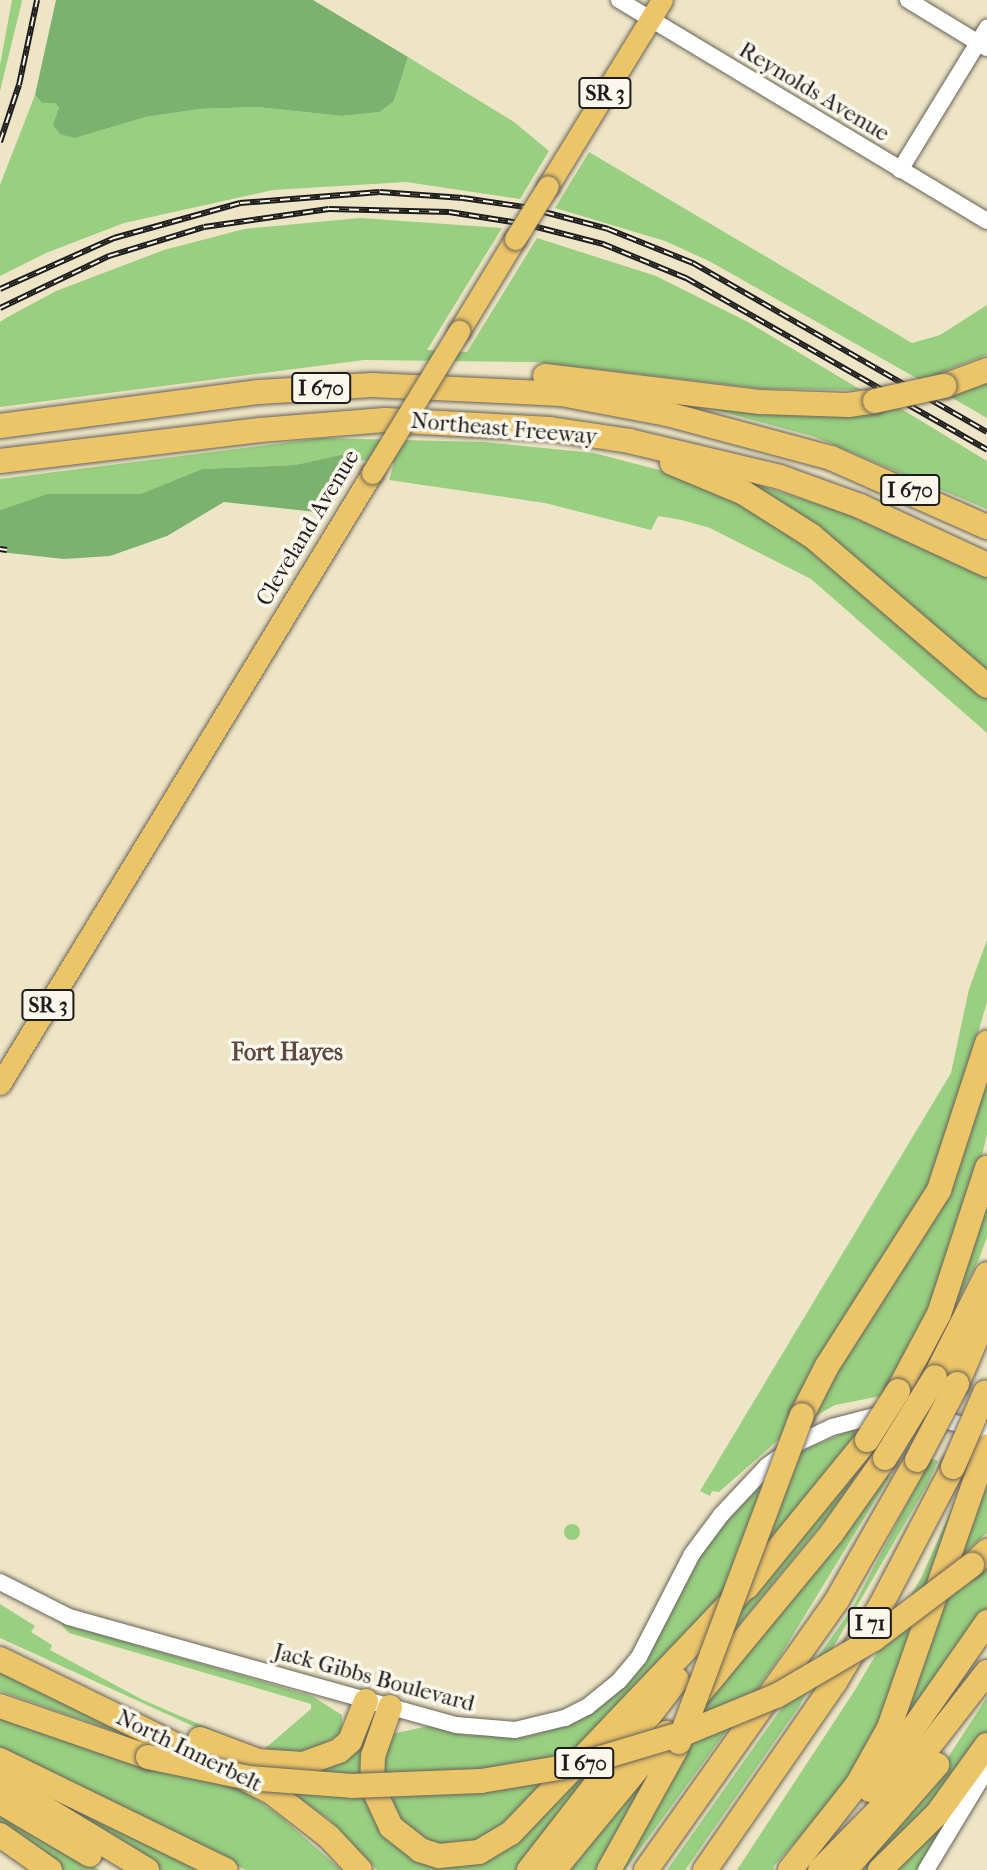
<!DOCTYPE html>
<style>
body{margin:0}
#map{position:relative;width:987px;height:1870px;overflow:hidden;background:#eee5c6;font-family:"IM FELL French Canon",serif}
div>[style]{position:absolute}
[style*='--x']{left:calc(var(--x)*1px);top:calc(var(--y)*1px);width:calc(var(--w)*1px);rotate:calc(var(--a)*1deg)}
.green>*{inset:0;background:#98cf80}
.round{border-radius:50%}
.forest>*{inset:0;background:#7ab26e}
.roads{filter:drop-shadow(0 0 2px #666258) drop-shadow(0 0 2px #666258)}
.minor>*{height:16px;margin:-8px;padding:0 8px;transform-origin:8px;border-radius:8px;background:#fff}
.major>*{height:21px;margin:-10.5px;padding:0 10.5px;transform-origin:10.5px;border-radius:10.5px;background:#edc569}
.highway>*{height:24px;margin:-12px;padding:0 12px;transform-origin:12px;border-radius:12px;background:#edc569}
.rail>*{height:6px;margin-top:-3px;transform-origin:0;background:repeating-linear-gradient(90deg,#fbf7ec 0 10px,#1c1c1c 0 20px);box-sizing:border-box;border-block:2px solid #1c1c1c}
.bridges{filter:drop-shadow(0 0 2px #666258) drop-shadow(0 0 2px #666258)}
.major-bridge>*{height:21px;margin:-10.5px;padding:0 10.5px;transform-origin:10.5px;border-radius:10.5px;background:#edc569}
.highway-bridge>*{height:24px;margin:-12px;padding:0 12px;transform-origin:12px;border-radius:12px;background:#edc569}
span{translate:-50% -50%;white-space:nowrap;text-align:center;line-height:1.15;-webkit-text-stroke:7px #fbf7ec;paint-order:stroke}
.shield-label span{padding:2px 5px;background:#fbf7ec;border:2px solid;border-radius:5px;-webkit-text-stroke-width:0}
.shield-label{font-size:21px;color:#1c1c1c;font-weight:700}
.street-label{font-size:23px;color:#1c1c1c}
.neighbourhood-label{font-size:24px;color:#5b4840;font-weight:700}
</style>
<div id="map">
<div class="green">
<i style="clip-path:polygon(12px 0,22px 0,21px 5px,0 91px,0 65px)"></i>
<i style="clip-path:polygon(408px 57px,514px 122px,549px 151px,520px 199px,406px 182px,273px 190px,124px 223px,46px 253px,0 276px,0 185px,35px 95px,42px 103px,55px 102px,75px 138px,146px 117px,199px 109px,257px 107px,342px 116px,380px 112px,394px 101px)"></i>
<i style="clip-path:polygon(589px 152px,912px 343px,940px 335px,987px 305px,987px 355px,920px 380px,709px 261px,665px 241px,555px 208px)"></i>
<i style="clip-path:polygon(360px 218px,502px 228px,427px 350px,467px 352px,537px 238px,656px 276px,748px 322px,861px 390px,765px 389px,535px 362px,364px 360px,0 407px,0 322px,6px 318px,56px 291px,164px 250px,244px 229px)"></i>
<i style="clip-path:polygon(987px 382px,987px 418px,949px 396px)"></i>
<i style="clip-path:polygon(701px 406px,849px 414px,900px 408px,987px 461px,987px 509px,815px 437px)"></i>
<i style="clip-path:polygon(322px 438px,484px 442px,594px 453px,682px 476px,784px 525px,987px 696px,987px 733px,811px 579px,710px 528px,682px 520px,658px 516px,651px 530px,545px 503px,389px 480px,394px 463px,358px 460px,349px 453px,295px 465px,202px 469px,142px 494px,47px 494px,0 510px,0 479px)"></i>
<i style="clip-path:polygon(737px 478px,842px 512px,987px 578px,987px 678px)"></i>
<i style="clip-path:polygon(987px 940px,987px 1002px,936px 1176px,794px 1426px,719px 1492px,712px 1491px,710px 1496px,700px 1491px,951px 1073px,969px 989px)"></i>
<i style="clip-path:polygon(987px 1069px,987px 1134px,975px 1187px,947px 1274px,886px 1395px,835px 1405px,812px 1418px)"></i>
<i style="clip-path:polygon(987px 1201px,987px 1237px,979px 1259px,920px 1374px)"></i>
<i style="clip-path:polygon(854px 1429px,856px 1441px,766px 1545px,596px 1733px,486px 1840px,435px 1846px,395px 1818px,381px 1771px,391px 1734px,429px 1726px,464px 1735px,525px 1737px,562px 1727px,602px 1705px,646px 1661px,706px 1546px,755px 1487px,799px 1452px)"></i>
<i style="clip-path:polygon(876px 1441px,840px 1502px,591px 1805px,589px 1803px)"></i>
<i style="clip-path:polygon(931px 1458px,938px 1461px,926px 1487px,798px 1708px,685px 1870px,667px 1870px,853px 1607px)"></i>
<i style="clip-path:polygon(987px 1473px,987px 1533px,963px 1554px,960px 1550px)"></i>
<i style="clip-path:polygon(886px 1474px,890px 1476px,777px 1661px,625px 1870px,618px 1870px,668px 1743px)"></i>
<i style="clip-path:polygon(962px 1486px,896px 1692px,844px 1787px,773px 1867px,775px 1870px,737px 1870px,855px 1690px,921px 1578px)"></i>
<i class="round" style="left:564px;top:1524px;width:16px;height:16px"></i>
<i style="clip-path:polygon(958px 1558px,975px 1579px,987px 1567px,987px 1608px,896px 1744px)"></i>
<i style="clip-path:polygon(0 1604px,35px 1626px,31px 1632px,52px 1645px,50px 1650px,143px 1700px,262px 1751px,311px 1709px,311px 1704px,69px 1633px,60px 1623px,312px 1696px,342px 1715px,342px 1733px,301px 1757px,281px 1758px,239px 1747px,0 1638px)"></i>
<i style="clip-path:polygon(0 1671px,151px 1744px,0 1691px)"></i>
<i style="clip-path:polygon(987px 1697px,987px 1733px,899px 1842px,867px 1870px,856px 1870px,918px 1804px)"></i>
<i style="clip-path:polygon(651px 1698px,515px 1870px,377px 1870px,330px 1820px,259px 1770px,359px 1745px,375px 1719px,367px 1801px,457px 1864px)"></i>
<i style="clip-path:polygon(0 1718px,150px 1769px,235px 1784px,280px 1816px,341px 1870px,246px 1870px,0 1747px)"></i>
<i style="clip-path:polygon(662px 1752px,596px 1870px,563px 1870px)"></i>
<i style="clip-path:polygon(987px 1762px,918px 1870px,890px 1870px)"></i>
<i style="clip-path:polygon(31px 1787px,105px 1823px,198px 1870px,160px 1870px)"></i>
<i style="clip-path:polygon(0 1811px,56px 1846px,100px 1870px,62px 1870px,0 1827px)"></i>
</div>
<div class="forest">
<i style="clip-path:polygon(56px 0,313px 0,408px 57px,394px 101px,380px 112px,342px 116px,257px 107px,199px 109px,146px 117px,75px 138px,60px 134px,53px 125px,59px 108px,55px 103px,42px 103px,35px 95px)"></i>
<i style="clip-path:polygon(349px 453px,358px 460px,325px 513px,224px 502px,167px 536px,110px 556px,64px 559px,0 552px,0 510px,47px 494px,141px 494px,202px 469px,295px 465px)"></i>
</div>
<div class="roads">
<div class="minor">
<i style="--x:619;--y:0;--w:429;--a:31"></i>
<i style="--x:908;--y:0;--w:92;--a:31.3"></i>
<i style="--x:900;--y:170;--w:167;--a:-58.5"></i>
<i style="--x:0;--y:1582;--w:77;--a:26.9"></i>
<i style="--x:69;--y:1617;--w:402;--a:15.6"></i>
<i style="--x:456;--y:1725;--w:59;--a:4.8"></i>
<i style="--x:515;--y:1730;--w:51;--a:-13.5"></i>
<i style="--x:565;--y:1718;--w:25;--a:-27"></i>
<i style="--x:587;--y:1707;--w:41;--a:-39.1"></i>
<i style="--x:619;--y:1681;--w:31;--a:-50"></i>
<i style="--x:639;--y:1657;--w:116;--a:-62.8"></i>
<i style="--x:692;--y:1554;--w:49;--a:-53.4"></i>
<i style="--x:721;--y:1515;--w:67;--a:-46.8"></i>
<i style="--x:767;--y:1466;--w:41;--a:-36"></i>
<i style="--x:800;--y:1442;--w:35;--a:-25"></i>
<i style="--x:832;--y:1427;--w:52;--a:-14.6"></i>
<i style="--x:882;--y:1414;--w:46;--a:3.7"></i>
<i style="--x:928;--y:1417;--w:60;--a:12.4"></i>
<i style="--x:926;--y:1870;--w:118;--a:-58.9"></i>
</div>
<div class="major">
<i style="--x:548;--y:186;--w:218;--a:-58.5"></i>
<i style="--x:459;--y:331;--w:108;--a:-58.7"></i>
<i style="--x:0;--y:1084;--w:715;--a:-58.67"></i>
</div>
<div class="highway">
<i style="--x:545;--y:376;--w:217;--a:6.9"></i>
<i style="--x:760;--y:402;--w:88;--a:2"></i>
<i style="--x:848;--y:405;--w:27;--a:-8"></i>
<i style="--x:944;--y:386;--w:46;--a:-20.4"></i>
<i style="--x:0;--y:426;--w:261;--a:-7.5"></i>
<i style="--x:259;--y:392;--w:113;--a:-3.5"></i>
<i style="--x:372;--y:385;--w:189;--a:2.7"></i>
<i style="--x:561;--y:394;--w:108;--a:10.7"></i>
<i style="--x:667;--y:414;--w:170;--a:15"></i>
<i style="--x:831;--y:458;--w:171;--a:23.9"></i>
<i style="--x:0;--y:461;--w:262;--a:-6.8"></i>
<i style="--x:260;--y:430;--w:125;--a:-4.6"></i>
<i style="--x:385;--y:420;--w:165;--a:3.1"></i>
<i style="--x:550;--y:429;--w:80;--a:8.6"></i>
<i style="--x:629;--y:441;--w:155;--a:13.4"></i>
<i style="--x:780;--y:477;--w:85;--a:19.9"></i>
<i style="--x:860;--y:506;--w:140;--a:24.9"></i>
<i style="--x:672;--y:463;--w:78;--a:22.6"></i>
<i style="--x:744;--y:493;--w:80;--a:32.3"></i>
<i style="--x:812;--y:536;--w:230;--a:40.6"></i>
<i style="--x:935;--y:1377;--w:115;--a:-63.2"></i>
<i style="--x:957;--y:1384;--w:77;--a:-67.1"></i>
<i style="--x:898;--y:1391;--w:87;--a:-62"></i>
<i style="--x:939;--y:1314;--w:154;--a:-71.8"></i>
<i style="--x:802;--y:1415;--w:55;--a:-63"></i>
<i style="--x:827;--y:1366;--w:209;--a:-57.5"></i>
<i style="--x:939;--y:1190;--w:155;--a:-71.9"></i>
<i style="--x:972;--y:1565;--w:21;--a:-43"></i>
<i style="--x:747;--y:1587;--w:190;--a:-50.8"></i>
<i style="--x:0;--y:1659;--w:301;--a:26.1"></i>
<i style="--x:270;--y:1791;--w:75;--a:37.9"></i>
<i style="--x:329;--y:1837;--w:45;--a:46.8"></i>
<i style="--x:699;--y:1694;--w:209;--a:-50.4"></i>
<i style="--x:832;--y:1533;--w:92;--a:-54.8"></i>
<i style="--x:0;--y:1706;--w:157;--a:19"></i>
<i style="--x:390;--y:1707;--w:52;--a:109.1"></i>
<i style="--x:373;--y:1756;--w:30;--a:92"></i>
<i style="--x:372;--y:1786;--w:45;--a:65.1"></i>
<i style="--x:391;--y:1827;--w:37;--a:38"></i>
<i style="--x:420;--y:1850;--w:20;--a:18"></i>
<i style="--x:439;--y:1856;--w:40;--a:-5.7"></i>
<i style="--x:479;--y:1852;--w:37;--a:-31"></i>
<i style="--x:511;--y:1833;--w:355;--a:-46.4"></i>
<i style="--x:200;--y:1739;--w:62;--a:20.8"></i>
<i style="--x:258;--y:1761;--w:45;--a:3.8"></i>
<i style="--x:303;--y:1764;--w:38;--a:-20"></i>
<i style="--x:339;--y:1751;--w:15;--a:-42"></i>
<i style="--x:350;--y:1741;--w:43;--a:-68.2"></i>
<i style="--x:0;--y:1760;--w:251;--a:26"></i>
<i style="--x:0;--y:1781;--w:172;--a:31.2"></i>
<i style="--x:870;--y:1790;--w:205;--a:-55.1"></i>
<i style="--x:0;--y:1802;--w:104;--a:30.5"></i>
<i style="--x:0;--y:1835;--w:61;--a:35"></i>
<i style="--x:529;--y:1870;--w:241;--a:-52.1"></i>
<i style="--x:554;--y:1870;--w:178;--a:-50.5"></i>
<i style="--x:609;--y:1870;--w:138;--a:-61"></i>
<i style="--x:646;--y:1870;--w:331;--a:-54.7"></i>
<i style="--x:837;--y:1600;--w:161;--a:-60.3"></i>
<i style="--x:705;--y:1870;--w:229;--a:-55.3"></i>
<i style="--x:835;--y:1682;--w:90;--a:-59.1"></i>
<i style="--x:881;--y:1605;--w:156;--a:-62.4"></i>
<i style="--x:790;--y:1870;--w:108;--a:-51.8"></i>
<i style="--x:857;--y:1785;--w:65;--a:-60.7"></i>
<i style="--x:889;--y:1728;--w:298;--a:-70.8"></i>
<i style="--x:820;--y:1870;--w:86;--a:-45.5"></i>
<i style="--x:880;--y:1809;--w:174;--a:-52"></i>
<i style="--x:845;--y:1870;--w:140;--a:-48.8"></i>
<i style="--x:880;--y:1870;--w:80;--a:-44.5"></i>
<i style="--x:937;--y:1814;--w:85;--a:-54.1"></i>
</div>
</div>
<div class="rail">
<i style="--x:0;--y:142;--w:60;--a:-71.6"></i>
<i style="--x:19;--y:85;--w:87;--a:-78"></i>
<i style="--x:0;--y:289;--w:125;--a:-24.1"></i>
<i style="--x:114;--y:238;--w:131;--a:-15.5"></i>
<i style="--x:240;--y:203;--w:140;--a:-4.5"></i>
<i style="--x:380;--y:192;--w:83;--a:4.1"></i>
<i style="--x:463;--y:198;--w:63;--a:8.3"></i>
<i style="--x:525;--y:207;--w:86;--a:14.8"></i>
<i style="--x:608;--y:229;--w:92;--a:21.8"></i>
<i style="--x:693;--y:263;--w:339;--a:29.9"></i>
<i style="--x:0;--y:308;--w:121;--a:-25.5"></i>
<i style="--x:109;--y:256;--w:99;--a:-17"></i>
<i style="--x:204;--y:227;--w:126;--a:-8.2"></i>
<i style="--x:329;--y:209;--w:120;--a:1.4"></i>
<i style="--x:449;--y:212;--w:77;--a:9"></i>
<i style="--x:525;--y:224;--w:81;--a:14.4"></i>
<i style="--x:603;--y:244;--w:90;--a:22.3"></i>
<i style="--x:686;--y:278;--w:347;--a:29.7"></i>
<i style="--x:0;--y:549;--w:7;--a:8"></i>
</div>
<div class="bridges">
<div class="major-bridge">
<i style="--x:515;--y:239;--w:62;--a:-58.1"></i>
<i style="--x:372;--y:473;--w:167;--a:-58.5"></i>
</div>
<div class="highway-bridge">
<i style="--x:875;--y:401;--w:71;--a:-12.3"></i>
<i style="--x:867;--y:1440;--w:58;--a:-57.7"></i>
<i style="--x:885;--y:1458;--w:95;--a:-58.3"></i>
<i style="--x:917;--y:1460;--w:86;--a:-62.2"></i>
<i style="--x:953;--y:1467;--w:81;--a:-66.6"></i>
<i style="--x:679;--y:1742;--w:349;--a:-69.4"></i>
<i style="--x:148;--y:1757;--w:103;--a:11.7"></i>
<i style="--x:249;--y:1778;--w:103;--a:4.4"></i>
<i style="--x:352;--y:1786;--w:129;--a:-2.2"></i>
<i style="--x:481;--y:1781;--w:97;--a:-9.5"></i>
<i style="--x:577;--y:1765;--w:116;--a:-16.6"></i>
<i style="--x:688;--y:1732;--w:97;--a:-22.3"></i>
<i style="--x:778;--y:1695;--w:111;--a:-30.3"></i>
<i style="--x:874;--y:1639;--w:123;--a:-37.1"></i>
</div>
</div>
<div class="shield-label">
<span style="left:605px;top:93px">SR 3</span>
<span style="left:321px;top:388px">I 670</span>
<span style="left:910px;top:490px">I 670</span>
<span style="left:48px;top:1005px">SR 3</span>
<span style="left:870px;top:1623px">I 71</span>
<span style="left:584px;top:1763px">I 670</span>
</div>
<div class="street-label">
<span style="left:814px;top:92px;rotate:31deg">Reynolds Avenue</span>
<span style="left:504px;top:429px;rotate:5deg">Northeast Freeway</span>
<span style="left:308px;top:528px;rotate:-59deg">Cleveland Avenue</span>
<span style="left:374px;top:1678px;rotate:15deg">Jack Gibbs Boulevard</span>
<span style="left:189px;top:1751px;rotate:26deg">North Innerbelt</span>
</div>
<div class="neighbourhood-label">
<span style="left:287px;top:1053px">Fort Hayes</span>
</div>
</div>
